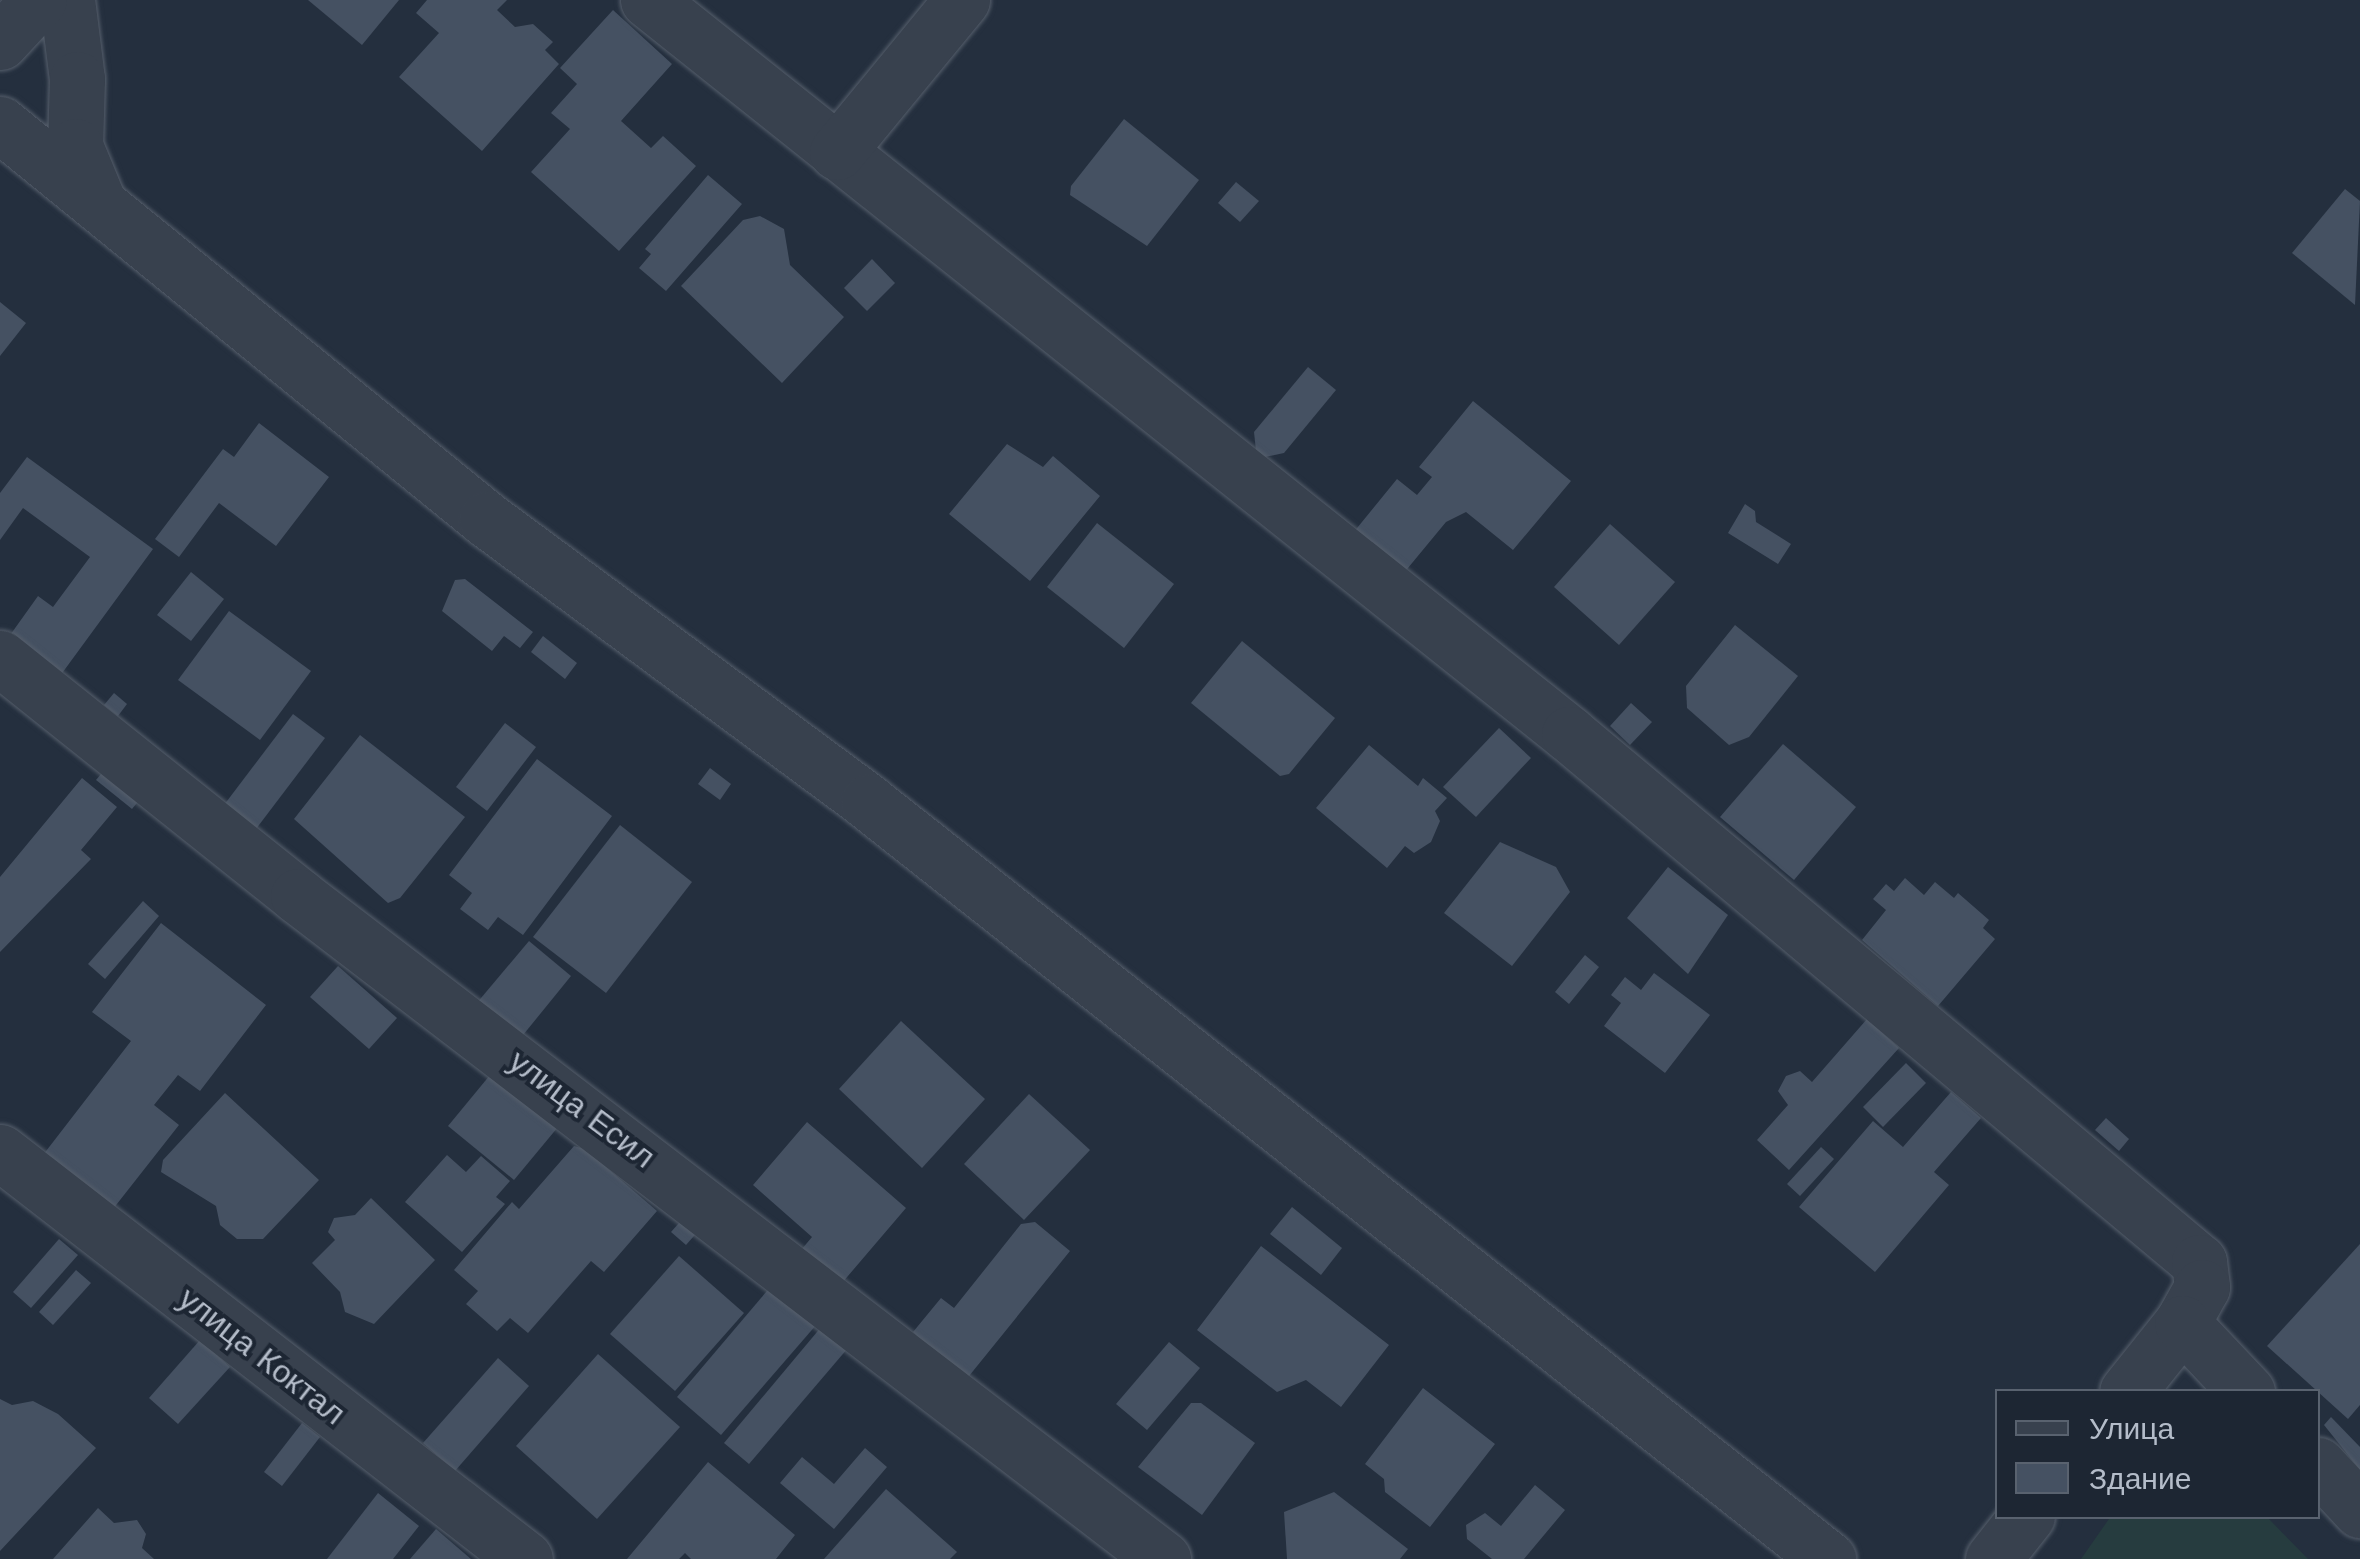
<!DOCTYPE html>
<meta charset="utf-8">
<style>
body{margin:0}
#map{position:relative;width:2360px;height:1559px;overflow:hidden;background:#242f3e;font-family:"Work Sans",sans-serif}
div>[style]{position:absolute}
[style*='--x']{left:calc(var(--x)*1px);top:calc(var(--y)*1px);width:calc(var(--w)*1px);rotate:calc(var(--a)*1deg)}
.green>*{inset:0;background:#263c3f}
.building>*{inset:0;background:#455162}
.roads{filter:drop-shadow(0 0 2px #565f6c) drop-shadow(0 0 2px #565f6c)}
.minor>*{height:55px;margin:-27.5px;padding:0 27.5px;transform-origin:27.5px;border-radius:27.5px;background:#38414e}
span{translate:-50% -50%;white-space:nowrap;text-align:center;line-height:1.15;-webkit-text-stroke:8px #1d2633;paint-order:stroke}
.street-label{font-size:32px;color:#b4bcc9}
.legend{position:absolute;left:1995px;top:1389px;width:325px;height:130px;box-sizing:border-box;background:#1d2633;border:2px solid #59626f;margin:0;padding:12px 18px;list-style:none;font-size:30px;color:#b4bcc9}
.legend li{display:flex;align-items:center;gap:20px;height:50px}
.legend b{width:50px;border:2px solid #59626f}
</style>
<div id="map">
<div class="green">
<i style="clip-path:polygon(2111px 1516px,2267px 1517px,2308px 1559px,2081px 1559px)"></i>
</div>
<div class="building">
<i style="clip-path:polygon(308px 0,399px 0,362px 45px)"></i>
<i style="clip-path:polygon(427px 0,507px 0,497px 10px,515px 27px,533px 24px,553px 42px,545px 50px,559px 64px,482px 151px,399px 77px,439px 33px,416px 13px)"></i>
<i style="clip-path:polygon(613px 10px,672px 64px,621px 121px,651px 148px,663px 136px,696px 166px,619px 251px,531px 172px,570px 129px,551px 113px,577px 84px,560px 68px)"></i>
<i style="clip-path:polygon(1124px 119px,1199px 180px,1147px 246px,1070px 195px,1071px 186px)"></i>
<i style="clip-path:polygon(708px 175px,742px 204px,666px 291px,639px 268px,651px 254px,645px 249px)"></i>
<i style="clip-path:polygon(1236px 182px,1259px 201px,1240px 222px,1218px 203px)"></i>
<i style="clip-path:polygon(2345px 189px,2360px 201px,2355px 305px,2292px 253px)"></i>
<i style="clip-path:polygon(760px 216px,784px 229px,790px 265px,844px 317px,782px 383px,681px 286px,743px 220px)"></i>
<i style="clip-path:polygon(872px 259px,895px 283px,867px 311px,844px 288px)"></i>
<i style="clip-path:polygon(0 302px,26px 323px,0 356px)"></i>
<i style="clip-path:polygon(1308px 367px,1336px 390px,1284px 453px,1265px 457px,1256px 451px,1254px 432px)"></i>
<i style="clip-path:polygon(1473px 401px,1571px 481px,1513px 550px,1466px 512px,1446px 522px,1403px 574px,1353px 533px,1397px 479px,1417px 495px,1432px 477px,1419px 467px)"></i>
<i style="clip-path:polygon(259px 423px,329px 477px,276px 546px,219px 503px,179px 557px,155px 539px,223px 449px,234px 457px)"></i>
<i style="clip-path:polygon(1007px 444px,1043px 467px,1053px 456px,1100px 496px,1030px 581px,949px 514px)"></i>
<i style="clip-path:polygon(27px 457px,153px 549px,60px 676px,8px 638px,38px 596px,53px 607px,90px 557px,23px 508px,0 540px,0 493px)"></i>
<i style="clip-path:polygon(1745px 504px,1755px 511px,1756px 522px,1791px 544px,1778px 564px,1728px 533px)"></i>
<i style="clip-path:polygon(1097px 523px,1174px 584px,1124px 648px,1047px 587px)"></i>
<i style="clip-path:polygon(1610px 524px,1675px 582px,1619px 645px,1554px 587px)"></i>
<i style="clip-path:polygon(191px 572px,224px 599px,191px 641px,157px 615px)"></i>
<i style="clip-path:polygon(465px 579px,533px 632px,520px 648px,504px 636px,492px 651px,442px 611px,455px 580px)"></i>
<i style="clip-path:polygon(229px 611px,311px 671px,260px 740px,178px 680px)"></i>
<i style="clip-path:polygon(1735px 625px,1798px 676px,1749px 737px,1729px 745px,1687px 708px,1686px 686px)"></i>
<i style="clip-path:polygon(543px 636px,577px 663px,565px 679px,531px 652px)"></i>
<i style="clip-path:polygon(1242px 641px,1335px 718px,1289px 774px,1280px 776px,1191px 703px)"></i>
<i style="clip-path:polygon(114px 693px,127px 704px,118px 716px,104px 705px)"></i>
<i style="clip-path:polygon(1631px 703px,1652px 722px,1630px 745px,1610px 726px)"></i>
<i style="clip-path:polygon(293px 714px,325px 738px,256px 829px,224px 805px)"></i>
<i style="clip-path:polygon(505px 723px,536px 747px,487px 811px,456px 787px)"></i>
<i style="clip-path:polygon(1499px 728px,1531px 758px,1476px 817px,1443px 787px)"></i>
<i style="clip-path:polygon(360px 735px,465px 817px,400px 898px,388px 903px,294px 819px)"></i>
<i style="clip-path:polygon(1783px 744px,1856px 807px,1794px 880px,1720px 817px)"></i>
<i style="clip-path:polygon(1369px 745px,1418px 786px,1423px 778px,1447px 798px,1435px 811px,1440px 821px,1431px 842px,1414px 853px,1405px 846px,1387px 868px,1316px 808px)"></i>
<i style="clip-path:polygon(537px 759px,612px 816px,523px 935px,498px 917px,488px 930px,460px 909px,472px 893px,449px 875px)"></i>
<i style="clip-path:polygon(111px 762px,146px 792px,132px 809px,96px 780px)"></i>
<i style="clip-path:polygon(710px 768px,731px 784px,720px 800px,698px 784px)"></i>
<i style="clip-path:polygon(82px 778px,117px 807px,81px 850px,91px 859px,0 952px,0 877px)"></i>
<i style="clip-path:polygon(620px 825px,692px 882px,606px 993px,533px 937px)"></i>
<i style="clip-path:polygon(1500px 842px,1556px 867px,1570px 892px,1512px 966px,1444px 913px)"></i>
<i style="clip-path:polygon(1668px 867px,1728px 915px,1688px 974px,1627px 918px)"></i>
<i style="clip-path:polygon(1905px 878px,1924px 895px,1935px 882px,1954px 898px,1958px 893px,1989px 920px,1983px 928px,1995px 939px,1938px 1006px,1862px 940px,1886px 910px,1873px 899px,1886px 884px,1894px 891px)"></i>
<i style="clip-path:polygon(143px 901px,159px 916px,105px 979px,88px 964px)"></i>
<i style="clip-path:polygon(161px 923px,266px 1005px,200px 1091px,178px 1075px,154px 1105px,179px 1125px,113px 1209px,43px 1155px,131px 1041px,92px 1012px)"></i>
<i style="clip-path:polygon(529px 941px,571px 976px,519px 1040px,476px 1004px)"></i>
<i style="clip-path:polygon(1585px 955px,1599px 967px,1569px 1004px,1555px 992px)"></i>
<i style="clip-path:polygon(338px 966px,397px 1018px,369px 1049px,310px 997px)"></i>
<i style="clip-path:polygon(1654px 973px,1710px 1015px,1665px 1073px,1604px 1026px,1621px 1003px,1611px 995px,1625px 977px,1641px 990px)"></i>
<i style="clip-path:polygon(1867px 1019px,1899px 1048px,1789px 1170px,1757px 1140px,1788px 1105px,1778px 1091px,1786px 1076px,1800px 1071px,1812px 1082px)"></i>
<i style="clip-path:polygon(901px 1021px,985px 1099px,922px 1168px,839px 1089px)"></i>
<i style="clip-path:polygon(1906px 1063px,1926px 1083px,1883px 1127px,1863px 1107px)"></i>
<i style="clip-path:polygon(495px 1069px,558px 1127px,514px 1180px,448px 1126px)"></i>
<i style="clip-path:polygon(1951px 1092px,1981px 1118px,1934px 1172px,1949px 1185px,1875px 1272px,1799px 1207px,1873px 1121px,1903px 1147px)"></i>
<i style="clip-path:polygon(225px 1093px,319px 1180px,263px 1239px,237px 1239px,220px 1225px,216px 1206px,161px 1172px,163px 1160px)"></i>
<i style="clip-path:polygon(1029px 1094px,1090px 1150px,1024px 1220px,964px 1164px)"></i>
<i style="clip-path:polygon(2106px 1118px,2129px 1139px,2119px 1151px,2095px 1130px)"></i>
<i style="clip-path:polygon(807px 1122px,906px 1208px,836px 1290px,796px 1256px,812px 1237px,753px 1185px)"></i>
<i style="clip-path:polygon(574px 1146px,585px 1149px,657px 1211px,604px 1272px,591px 1261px,528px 1333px,510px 1318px,497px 1331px,466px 1304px,478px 1291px,454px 1270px,512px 1202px,519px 1209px)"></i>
<i style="clip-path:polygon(1821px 1147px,1834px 1159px,1800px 1196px,1787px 1184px)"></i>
<i style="clip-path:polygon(447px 1155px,466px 1172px,481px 1156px,510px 1181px,496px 1197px,505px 1204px,462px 1252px,405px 1202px)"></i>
<i style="clip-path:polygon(371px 1198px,435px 1260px,374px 1324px,345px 1312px,340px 1292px,312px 1263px,335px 1240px,328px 1232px,334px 1218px,355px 1215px)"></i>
<i style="clip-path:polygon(1292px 1207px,1342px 1248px,1321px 1275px,1270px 1234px)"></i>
<i style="clip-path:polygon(686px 1215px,701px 1228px,686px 1245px,671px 1232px)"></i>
<i style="clip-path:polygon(1035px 1222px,1070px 1251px,965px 1381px,913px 1332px,941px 1298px,954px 1308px,1021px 1224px)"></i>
<i style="clip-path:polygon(59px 1239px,78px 1255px,31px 1308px,13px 1292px)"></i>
<i style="clip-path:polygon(2360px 1244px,2360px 1405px,2348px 1419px,2267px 1346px)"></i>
<i style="clip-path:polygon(1261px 1246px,1389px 1345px,1341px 1407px,1306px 1380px,1277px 1392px,1197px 1330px)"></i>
<i style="clip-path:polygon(679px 1256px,744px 1313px,675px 1391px,610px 1334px)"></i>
<i style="clip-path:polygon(76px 1270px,91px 1283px,53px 1325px,39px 1312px)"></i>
<i style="clip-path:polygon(772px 1285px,817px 1324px,721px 1435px,677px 1397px)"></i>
<i style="clip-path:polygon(822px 1326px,848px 1348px,749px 1464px,724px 1443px)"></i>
<i style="clip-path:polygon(200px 1340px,230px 1367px,178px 1424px,149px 1398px)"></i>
<i style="clip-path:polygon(1169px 1342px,1200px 1368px,1147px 1430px,1116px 1404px)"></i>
<i style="clip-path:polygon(598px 1354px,680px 1427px,597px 1519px,516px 1446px)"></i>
<i style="clip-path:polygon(498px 1358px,529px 1386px,455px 1471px,423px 1443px)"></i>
<i style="clip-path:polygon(1423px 1388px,1495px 1444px,1430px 1527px,1385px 1492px,1384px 1479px,1365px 1464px)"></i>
<i style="clip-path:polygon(0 1399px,12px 1405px,33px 1401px,58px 1414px,96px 1448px,0 1551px)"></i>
<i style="clip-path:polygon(1191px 1403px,1201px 1403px,1255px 1443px,1202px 1515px,1138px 1467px)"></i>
<i style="clip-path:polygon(2331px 1417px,2360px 1447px,2360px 1470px,2324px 1425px)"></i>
<i style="clip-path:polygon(302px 1423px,320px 1437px,282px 1486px,264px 1472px)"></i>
<i style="clip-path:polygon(865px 1448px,887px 1467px,834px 1529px,780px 1483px,802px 1457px,834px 1484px)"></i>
<i style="clip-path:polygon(708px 1462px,795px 1535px,776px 1559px,691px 1559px,685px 1553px,679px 1559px,627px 1559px)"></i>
<i style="clip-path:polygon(1535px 1485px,1565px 1510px,1524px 1559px,1492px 1559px,1467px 1539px,1466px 1525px,1485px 1513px,1501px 1526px)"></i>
<i style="clip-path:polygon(886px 1489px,957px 1552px,950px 1559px,824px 1559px)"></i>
<i style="clip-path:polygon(1334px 1492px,1408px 1549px,1400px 1559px,1287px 1559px,1284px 1512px)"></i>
<i style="clip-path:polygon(378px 1493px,419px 1526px,393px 1559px,327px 1559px)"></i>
<i style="clip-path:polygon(98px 1508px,114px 1523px,137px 1520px,146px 1534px,142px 1548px,154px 1559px,53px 1559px)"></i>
<i style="clip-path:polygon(436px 1529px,471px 1559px,410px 1559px)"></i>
</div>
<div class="roads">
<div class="minor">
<i style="--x:67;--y:0;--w:80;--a:82.8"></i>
<i style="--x:77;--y:79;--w:67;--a:91.7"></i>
<i style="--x:75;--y:146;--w:63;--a:67.5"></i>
<i style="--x:648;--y:0;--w:1178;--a:38.55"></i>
<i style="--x:1569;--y:734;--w:822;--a:39.97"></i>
<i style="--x:2199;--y:1262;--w:25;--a:83"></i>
<i style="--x:2202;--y:1287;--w:41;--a:119.1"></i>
<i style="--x:2182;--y:1323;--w:88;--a:128.6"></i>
<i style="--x:0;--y:42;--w:57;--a:-47.1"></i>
<i style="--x:0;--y:124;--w:626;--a:39.1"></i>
<i style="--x:486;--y:519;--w:475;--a:36.5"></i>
<i style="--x:868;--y:802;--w:1223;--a:38.26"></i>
<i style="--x:837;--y:152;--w:197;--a:-50.6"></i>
<i style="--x:0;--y:658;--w:381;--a:38.6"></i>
<i style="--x:298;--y:896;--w:1090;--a:37.47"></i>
<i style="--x:0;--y:1152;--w:664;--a:37.78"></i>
<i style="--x:2182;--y:1323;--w:95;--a:46.7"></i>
<i style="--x:2318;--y:1465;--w:62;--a:47"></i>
<i style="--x:1993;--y:1559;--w:55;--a:-51.7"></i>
</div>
</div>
<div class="street-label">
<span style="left:582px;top:1109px;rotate:37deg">улица Есил</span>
<span style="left:262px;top:1356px;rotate:38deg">улица Коктал</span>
</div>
<ul class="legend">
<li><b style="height:12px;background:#38414e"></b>Улица</li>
<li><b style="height:28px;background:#455162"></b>Здание</li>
</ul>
</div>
